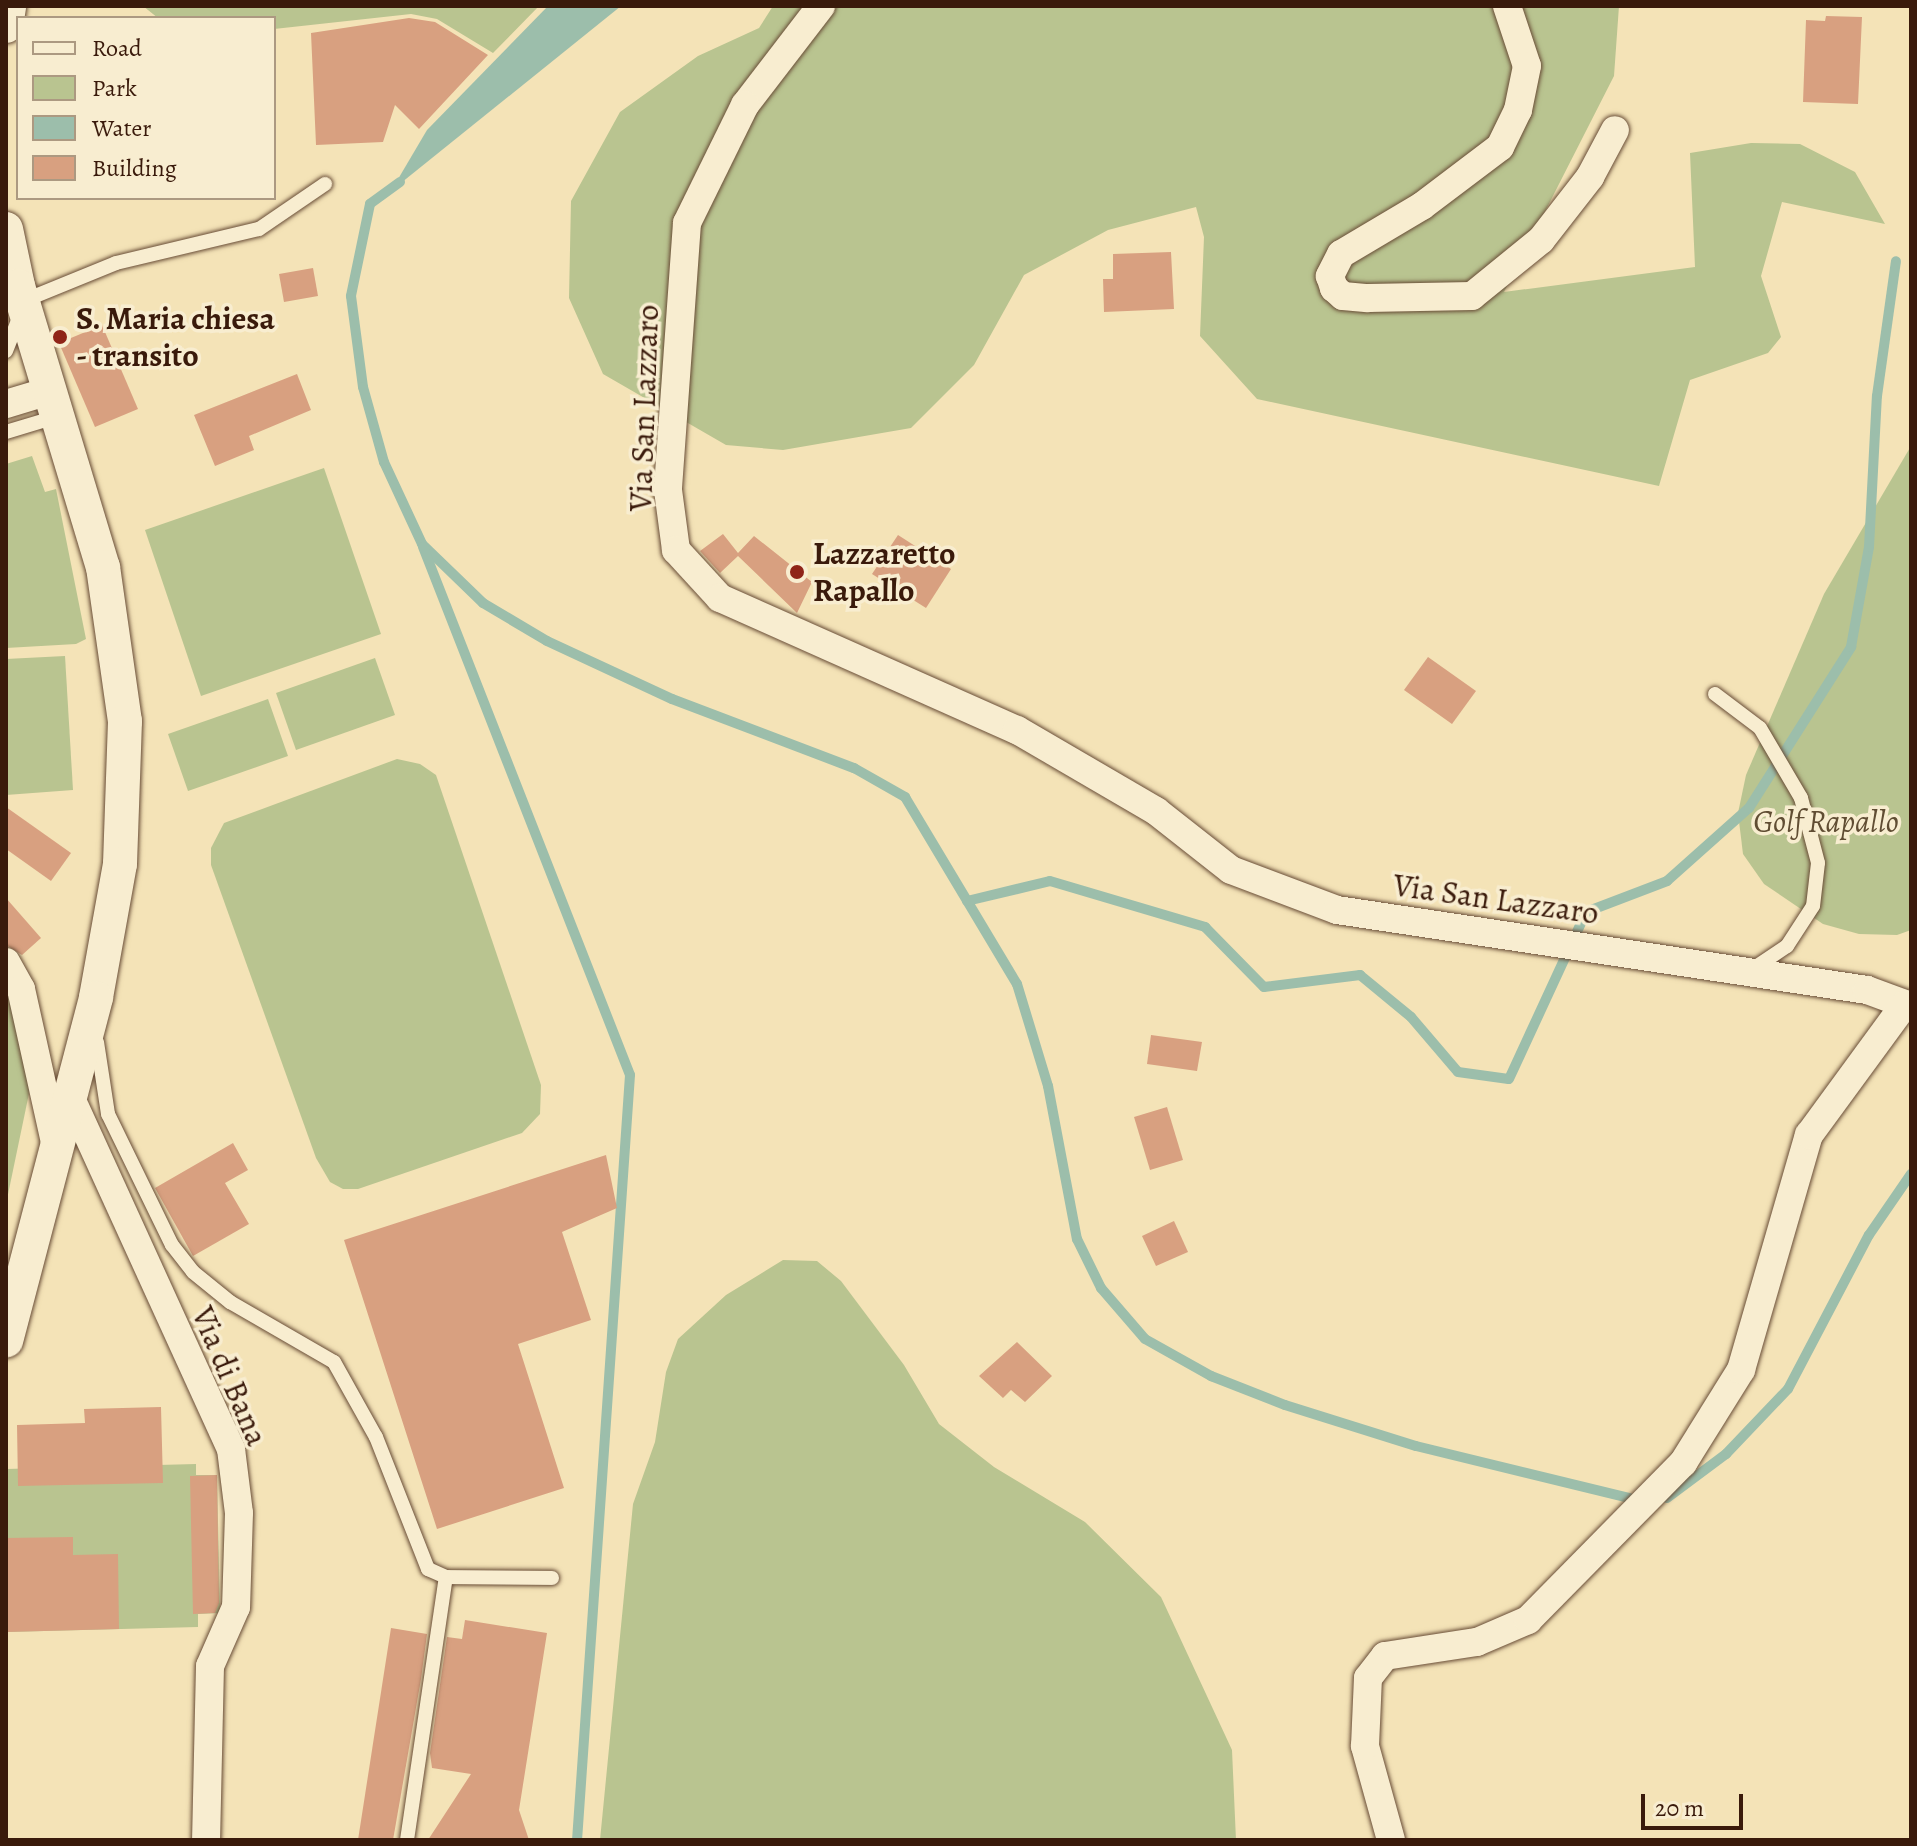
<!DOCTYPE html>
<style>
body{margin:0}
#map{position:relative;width:1917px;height:1846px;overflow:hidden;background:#f4e3b7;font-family:Alegreya,serif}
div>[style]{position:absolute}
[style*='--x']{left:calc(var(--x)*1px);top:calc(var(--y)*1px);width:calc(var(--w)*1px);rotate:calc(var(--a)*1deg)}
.green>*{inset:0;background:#b9c490}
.water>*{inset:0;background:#9cbeab}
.stream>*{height:10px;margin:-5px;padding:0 5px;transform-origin:5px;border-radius:5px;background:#9cbeab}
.building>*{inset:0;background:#d8a080}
.roads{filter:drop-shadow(0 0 2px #684c36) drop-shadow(0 0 2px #684c36)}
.service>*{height:14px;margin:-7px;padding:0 7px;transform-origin:7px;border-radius:7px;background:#f8edd0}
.minor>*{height:28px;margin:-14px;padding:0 14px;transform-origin:14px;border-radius:14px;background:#f8edd0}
.tertiary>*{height:34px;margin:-17px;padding:0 17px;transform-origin:17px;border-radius:17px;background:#f8edd0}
.dots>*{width:22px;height:22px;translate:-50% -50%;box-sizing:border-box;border:4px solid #f8edd0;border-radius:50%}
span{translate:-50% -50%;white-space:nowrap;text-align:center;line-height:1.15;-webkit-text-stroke:7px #f8edd0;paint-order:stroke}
.poi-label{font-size:32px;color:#3a1a0b;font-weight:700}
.left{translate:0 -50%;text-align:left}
.street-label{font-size:32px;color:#3a1a0b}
.park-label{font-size:32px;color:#604d33;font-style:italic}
.frame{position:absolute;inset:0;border:8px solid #3a1a0b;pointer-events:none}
.legend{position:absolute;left:16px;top:16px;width:260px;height:184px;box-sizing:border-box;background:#f8edd0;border:2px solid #ac9981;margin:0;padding:10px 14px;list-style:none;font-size:24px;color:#3a1a0b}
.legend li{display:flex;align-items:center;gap:16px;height:40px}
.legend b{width:40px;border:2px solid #ac9981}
.scale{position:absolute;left:1641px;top:1794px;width:102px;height:36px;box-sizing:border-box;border:4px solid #3a1a0b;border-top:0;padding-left:10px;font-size:24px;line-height:28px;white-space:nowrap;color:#3a1a0b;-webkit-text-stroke:6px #f8edd0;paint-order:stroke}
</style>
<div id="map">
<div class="green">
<i style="clip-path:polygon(143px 6px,539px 6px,493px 53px,437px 19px,411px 14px,274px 29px,274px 18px,158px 18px)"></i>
<i style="clip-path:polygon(773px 6px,1619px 6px,1614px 76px,1504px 292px,1695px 267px,1690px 153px,1751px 143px,1800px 144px,1855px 172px,1885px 224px,1782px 202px,1761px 276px,1781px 337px,1768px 353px,1690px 380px,1659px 486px,1257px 399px,1200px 336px,1204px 237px,1196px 207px,1108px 230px,1024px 275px,974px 365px,911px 428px,783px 450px,726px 445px,603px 374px,569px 298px,571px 201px,620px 112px,698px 56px,759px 28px)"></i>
<i style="clip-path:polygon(1911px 446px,1911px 930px,1897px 935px,1859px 934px,1823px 924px,1764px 884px,1743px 854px,1738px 813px,1746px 775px,1824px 594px)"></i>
<i style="clip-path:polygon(32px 456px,45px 492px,56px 489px,86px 639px,76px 644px,6px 648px,6px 464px)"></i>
<i style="clip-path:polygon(324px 468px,381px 634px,201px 696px,145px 530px)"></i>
<i style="clip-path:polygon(65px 656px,73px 790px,6px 795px,6px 659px)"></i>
<i style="clip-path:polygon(375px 658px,395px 715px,296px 750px,276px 693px)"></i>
<i style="clip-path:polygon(268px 699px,288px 756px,188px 791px,168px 734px)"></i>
<i style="clip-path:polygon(397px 759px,420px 764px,436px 775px,541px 1085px,540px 1114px,522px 1133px,358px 1189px,343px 1189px,330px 1182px,316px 1158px,211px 865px,211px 848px,224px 823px)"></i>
<i style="clip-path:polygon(6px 979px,32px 1079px,6px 1204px)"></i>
<i style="clip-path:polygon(783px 1260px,817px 1261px,841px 1281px,904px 1365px,939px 1424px,994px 1467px,1085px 1522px,1161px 1597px,1232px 1750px,1236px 1840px,600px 1840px,633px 1504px,655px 1442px,666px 1372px,678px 1339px,726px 1295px)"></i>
<i style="clip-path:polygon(196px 1464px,196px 1475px,217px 1475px,220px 1613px,198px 1614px,198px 1627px,6px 1632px,6px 1469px)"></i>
</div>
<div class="water">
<i style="clip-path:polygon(548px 6px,621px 6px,391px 191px,427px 130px)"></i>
</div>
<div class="stream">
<i style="--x:400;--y:182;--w:37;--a:144"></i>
<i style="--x:370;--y:204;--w:94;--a:101.7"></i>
<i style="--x:351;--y:296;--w:92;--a:82.5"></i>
<i style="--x:363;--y:387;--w:78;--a:74.4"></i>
<i style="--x:384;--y:462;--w:90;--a:65.1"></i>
<i style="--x:422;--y:544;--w:85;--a:44"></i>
<i style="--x:483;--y:603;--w:74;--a:30.7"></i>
<i style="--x:547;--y:641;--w:138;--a:24.9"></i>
<i style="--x:672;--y:699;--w:195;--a:20.8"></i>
<i style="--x:854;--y:768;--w:59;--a:29.6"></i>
<i style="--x:905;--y:797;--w:218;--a:59.1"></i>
<i style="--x:1017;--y:984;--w:107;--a:73.1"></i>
<i style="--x:1048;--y:1086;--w:156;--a:79.3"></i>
<i style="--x:1077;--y:1239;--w:55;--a:63.9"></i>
<i style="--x:1101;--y:1288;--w:67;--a:49.2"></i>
<i style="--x:1145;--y:1339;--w:76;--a:29.3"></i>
<i style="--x:1211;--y:1376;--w:79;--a:21.4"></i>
<i style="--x:1285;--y:1405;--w:137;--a:17.4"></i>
<i style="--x:1416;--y:1446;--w:220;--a:13.7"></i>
<i style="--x:423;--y:547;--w:567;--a:68.59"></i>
<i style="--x:630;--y:1075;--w:767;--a:93.96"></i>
<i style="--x:967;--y:901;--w:85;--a:-13.5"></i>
<i style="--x:1050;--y:881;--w:162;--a:16.5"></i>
<i style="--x:1205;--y:927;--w:84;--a:45.5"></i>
<i style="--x:1264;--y:987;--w:97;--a:-7.1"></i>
<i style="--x:1360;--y:975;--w:66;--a:39.5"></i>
<i style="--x:1411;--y:1017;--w:72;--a:49.5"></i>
<i style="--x:1458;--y:1072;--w:51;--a:7.8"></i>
<i style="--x:1509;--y:1079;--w:184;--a:-65.2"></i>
<i style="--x:1586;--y:912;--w:87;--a:-20.9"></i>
<i style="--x:1667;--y:881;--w:110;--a:-41.7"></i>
<i style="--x:1749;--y:808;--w:191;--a:-57.6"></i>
<i style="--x:1851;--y:647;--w:102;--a:-79.8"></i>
<i style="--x:1869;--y:547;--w:151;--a:-87"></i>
<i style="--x:1877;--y:396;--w:136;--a:-82"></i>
<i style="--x:1667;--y:1498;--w:74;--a:-36.7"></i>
<i style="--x:1726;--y:1454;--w:90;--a:-46.4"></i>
<i style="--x:1788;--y:1389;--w:174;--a:-62.3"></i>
<i style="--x:1869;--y:1235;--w:74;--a:-55.5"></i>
</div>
<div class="building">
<i style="clip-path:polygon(1826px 16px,1862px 17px,1858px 104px,1803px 102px,1806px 20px,1825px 21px)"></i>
<i style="clip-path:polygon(409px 18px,435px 22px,488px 55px,419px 129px,395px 105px,383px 142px,316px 145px,311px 33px)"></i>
<i style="clip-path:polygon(1171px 252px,1174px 309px,1104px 312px,1103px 279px,1113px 279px,1113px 254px)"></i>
<i style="clip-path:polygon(313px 268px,318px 296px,284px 302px,279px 274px)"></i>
<i style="clip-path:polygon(102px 325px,138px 409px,95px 427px,59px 343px)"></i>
<i style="clip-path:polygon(297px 374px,311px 410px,249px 436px,254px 450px,215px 466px,194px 415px)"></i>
<i style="clip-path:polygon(723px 534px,738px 553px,754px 536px,812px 582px,797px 613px,738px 556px,720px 573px,700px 551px)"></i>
<i style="clip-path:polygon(898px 535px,951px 569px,926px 608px,872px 574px)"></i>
<i style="clip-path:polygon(1428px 657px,1476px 691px,1452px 724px,1404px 690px)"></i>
<i style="clip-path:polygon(6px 807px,71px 853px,51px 881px,6px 849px)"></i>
<i style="clip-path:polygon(6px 898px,41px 938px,22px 955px,6px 945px)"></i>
<i style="clip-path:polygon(1151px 1035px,1202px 1042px,1197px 1071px,1147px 1064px)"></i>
<i style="clip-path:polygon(1167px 1107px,1183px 1160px,1150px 1170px,1134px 1117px)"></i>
<i style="clip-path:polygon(233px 1143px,248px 1170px,225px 1183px,249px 1224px,193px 1256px,155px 1188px)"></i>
<i style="clip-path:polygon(606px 1155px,617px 1208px,562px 1232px,591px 1320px,518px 1344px,564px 1488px,437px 1529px,344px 1240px)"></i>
<i style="clip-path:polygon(1174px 1221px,1188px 1252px,1156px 1266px,1142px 1236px)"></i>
<i style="clip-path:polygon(1017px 1342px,1052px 1376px,1025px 1402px,1011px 1390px,1003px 1398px,979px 1376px)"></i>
<i style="clip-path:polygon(161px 1407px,163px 1483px,18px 1486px,17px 1425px,85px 1423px,84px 1409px)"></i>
<i style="clip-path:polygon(217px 1475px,219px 1603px,215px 1613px,193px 1614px,190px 1476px)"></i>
<i style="clip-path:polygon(73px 1537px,73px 1555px,118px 1554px,119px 1629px,6px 1632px,6px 1538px)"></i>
<i style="clip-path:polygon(465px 1620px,547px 1633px,519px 1810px,529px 1840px,428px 1840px,471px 1774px,432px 1768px,430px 1753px,447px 1637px,462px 1639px)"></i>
<i style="clip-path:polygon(391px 1628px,427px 1634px,421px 1679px,393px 1840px,358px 1840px)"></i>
</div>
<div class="roads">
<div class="service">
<i style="--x:23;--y:301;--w:100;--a:-22.2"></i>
<i style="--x:116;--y:263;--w:147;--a:-13.4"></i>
<i style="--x:259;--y:229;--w:80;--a:-34.3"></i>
<i style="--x:6;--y:351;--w:41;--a:-68.5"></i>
<i style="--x:6;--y:432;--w:55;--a:-16.8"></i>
<i style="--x:1715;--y:694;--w:56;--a:37.1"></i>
<i style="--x:1760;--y:728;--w:81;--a:59.6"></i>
<i style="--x:1801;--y:798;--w:67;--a:75.3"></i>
<i style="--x:1818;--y:863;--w:43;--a:96.6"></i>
<i style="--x:1813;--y:906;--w:48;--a:123"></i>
<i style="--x:1787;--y:946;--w:45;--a:146"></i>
<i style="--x:97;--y:1042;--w:73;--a:81.3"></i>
<i style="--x:108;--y:1114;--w:146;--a:64"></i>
<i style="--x:172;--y:1245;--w:34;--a:52"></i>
<i style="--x:193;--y:1272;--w:48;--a:39"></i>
<i style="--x:230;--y:1302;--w:120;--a:30"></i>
<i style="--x:334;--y:1362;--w:86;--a:60.8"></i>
<i style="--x:376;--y:1437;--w:142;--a:68.5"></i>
<i style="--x:428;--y:1569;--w:20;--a:24"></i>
<i style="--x:446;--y:1577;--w:106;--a:0.5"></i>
<i style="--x:407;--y:1840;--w:266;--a:-81.6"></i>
</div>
<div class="minor">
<i style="--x:821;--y:6;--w:125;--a:127.5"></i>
<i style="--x:745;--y:105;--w:131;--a:116.2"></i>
<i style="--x:687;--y:223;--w:268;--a:94.1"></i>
<i style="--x:668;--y:490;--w:61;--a:82.4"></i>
<i style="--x:676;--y:550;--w:65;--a:47.5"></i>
<i style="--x:720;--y:598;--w:325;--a:24"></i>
<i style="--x:1017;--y:730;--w:161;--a:30.2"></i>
<i style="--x:1156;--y:811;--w:95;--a:38.2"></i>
<i style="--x:1231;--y:870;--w:113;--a:20.7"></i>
<i style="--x:1337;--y:910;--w:536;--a:8.58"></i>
<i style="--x:1867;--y:990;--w:40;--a:20.2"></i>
<i style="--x:1507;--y:6;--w:63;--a:71.6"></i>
<i style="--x:1527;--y:66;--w:45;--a:101.6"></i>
<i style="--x:1518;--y:110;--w:41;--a:115.9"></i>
<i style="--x:1500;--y:147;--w:98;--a:142.9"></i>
<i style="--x:1422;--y:206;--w:94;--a:149.3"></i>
<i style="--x:1341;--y:254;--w:25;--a:117"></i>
<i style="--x:1330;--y:276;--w:13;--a:72"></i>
<i style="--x:1334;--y:288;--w:12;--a:42"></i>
<i style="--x:1343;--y:296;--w:25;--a:5"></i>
<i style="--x:1368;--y:298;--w:104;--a:-1.1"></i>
<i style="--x:1472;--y:296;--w:89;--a:-39.1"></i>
<i style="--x:1541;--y:240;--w:80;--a:-52.1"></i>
<i style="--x:1590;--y:177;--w:53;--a:-62"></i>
<i style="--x:6;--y:404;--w:48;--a:-16.9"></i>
<i style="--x:6;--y:962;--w:31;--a:61"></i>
<i style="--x:21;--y:989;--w:162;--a:77.5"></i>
<i style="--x:70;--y:1096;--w:388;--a:65.5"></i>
<i style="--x:231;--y:1449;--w:64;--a:82.9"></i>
<i style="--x:239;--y:1513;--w:94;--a:91.8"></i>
<i style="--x:236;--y:1607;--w:64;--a:113.8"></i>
<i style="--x:210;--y:1666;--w:174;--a:91.3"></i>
<i style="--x:1391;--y:1840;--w:98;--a:-105.5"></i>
<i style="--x:1365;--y:1746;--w:68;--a:-87.5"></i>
<i style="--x:1368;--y:1678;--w:28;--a:-52"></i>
<i style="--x:1385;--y:1656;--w:93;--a:-8.7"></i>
<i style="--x:1477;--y:1642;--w:56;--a:-23.3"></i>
<i style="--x:1528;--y:1620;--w:221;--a:-45.4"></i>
<i style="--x:1683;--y:1463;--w:110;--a:-58.1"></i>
<i style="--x:1741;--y:1370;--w:245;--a:-73.9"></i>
<i style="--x:1809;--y:1135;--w:162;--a:-53.8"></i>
</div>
<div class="tertiary">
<i style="--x:6;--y:26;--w:20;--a:-81"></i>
<i style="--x:6;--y:229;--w:58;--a:78.1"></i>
<i style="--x:18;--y:286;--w:294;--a:73.2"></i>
<i style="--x:103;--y:567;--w:156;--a:81.9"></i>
<i style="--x:125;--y:721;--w:143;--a:92"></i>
<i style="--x:120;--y:864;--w:136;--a:100.2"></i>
<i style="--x:96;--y:998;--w:354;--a:104.7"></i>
</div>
</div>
<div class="dots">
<i style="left:60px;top:337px;background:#8f2418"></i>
<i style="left:797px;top:572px;background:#8f2418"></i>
</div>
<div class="poi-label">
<span class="left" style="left:76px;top:337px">S. Maria chiesa<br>- transito</span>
<span class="left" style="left:813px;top:572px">Lazzaretto<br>Rapallo</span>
</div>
<div class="street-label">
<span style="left:644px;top:408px;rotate:-88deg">Via San Lazzaro</span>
<span style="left:1496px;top:899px;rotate:8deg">Via San Lazzaro</span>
<span style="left:230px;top:1376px;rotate:67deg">Via di Bana</span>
</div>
<div class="park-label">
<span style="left:1826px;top:821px">Golf Rapallo</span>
</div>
<div class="frame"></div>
<ul class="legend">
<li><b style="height:10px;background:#f8edd0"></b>Road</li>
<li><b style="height:22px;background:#b9c490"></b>Park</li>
<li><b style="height:22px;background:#9cbeab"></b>Water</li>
<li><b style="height:22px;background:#d8a080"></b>Building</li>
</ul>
<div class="scale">20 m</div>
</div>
